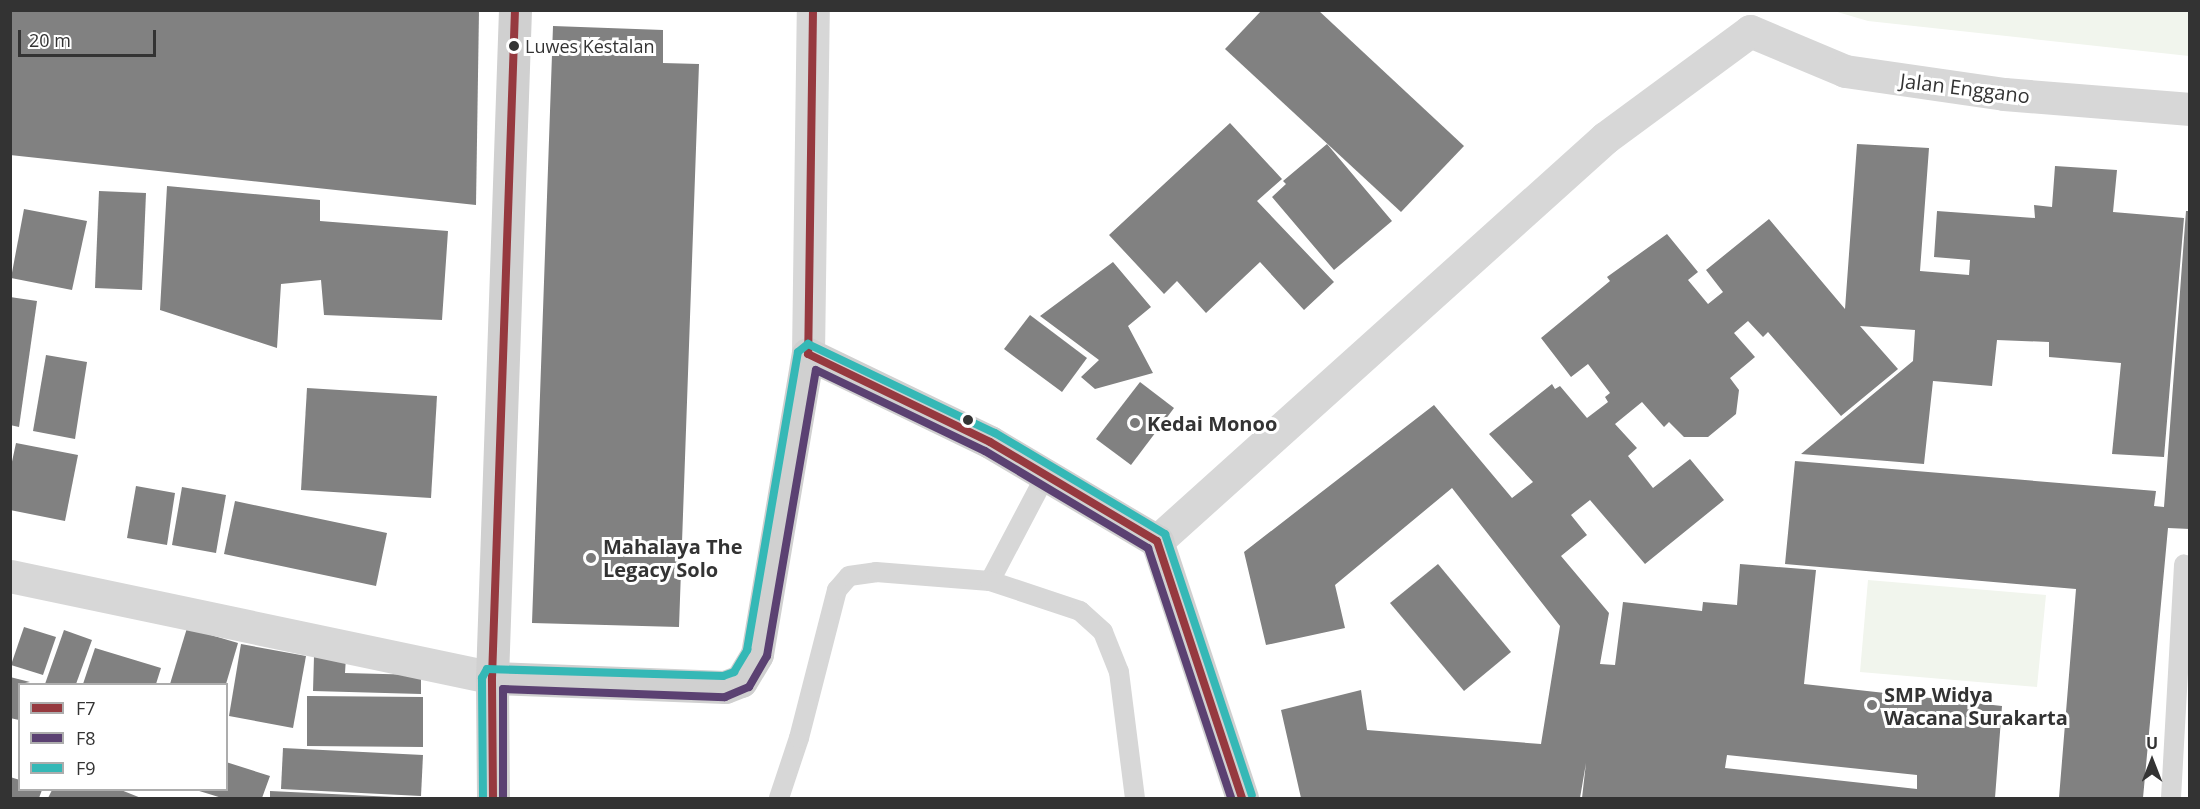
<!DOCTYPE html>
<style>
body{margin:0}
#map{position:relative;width:2200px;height:809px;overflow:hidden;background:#fff;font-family:"Open Sans",sans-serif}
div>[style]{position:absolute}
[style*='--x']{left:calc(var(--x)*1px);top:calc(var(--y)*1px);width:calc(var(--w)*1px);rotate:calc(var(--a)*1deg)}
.green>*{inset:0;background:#f1f5ed}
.building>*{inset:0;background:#818181}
.lane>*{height:20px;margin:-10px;padding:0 10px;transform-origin:10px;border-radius:10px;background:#d7d7d7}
.street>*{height:33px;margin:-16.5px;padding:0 16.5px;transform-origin:16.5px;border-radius:16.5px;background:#d7d7d7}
.secondary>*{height:33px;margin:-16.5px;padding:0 16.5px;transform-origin:16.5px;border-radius:16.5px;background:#d0d0d0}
.bus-1>*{height:8px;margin:-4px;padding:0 4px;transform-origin:4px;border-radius:4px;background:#96393f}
.bus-2>*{height:8px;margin:-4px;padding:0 4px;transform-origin:4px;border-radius:4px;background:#5b4172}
.bus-3>*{height:8px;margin:-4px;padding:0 4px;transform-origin:4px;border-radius:4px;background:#35b8b6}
.dots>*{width:16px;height:16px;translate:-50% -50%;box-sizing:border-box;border:3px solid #fff;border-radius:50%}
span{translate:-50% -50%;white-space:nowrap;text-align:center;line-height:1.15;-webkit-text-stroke:6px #fff;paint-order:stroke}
.bus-label{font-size:18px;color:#333}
.left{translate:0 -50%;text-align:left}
.street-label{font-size:20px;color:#333}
.poi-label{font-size:20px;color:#333;font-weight:700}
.frame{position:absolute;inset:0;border:12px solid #333;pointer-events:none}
.legend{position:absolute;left:18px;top:683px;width:210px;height:108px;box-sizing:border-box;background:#fff;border:2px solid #adadad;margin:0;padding:8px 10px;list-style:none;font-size:18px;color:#333}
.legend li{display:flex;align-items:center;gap:12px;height:30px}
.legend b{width:30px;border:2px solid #adadad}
.north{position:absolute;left:2122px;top:731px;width:60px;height:60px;-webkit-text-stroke:4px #fff;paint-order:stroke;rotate:0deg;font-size:16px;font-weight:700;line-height:24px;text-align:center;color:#333}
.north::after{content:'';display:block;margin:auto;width:21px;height:27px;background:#333;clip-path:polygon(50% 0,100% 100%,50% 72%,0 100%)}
.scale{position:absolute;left:18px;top:30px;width:138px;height:27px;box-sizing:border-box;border:3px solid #333;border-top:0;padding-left:8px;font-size:18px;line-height:21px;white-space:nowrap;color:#333;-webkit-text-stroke:4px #fff;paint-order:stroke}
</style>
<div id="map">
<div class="green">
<i style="clip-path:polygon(1834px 11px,2189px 11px,2189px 56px,1868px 21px)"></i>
<i style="clip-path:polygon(1868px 580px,2046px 595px,2037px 687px,1860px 672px)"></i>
</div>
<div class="building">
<i style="clip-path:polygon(10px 10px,479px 10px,476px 205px,10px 155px)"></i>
<i style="clip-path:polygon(1262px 10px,1318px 10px,1464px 146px,1401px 212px,1225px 49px)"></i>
<i style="clip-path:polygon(553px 26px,663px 30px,663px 63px,699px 64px,679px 627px,532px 623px)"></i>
<i style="clip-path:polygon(1230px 123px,1282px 179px,1257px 201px,1334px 282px,1304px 310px,1260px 262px,1206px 313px,1177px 281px,1164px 294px,1109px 235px)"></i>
<i style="clip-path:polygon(1327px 144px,1392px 221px,1334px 270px,1272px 197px,1286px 184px,1283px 181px)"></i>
<i style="clip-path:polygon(evenodd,1857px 144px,1929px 148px,1920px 271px,1969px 275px,1970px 260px,1934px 257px,1937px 211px,2035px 218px,2034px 205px,2052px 207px,2055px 166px,2117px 170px,2113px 212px,2184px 218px,2164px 457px,2112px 454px,2121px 363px,2049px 357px,2049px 342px,1997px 340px,1992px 386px,1933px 381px,1924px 464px,1801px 454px,1913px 361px,1915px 330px,1860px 326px,1898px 369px,1841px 416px,1768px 332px,1763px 337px,1748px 321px,1734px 333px,1755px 357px,1730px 378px,1739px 390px,1736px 414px,1708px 437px,1684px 437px,1669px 422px,1664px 427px,1642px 402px,1615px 424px,1637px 448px,1628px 456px,1653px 488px,1690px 459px,1724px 500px,1645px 564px,1590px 500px,1571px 515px,1587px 535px,1561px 556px,1609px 613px,1600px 664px,1615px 665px,1623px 602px,1702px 611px,1703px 602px,1737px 605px,1740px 564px,1816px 570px,1804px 684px,2002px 706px,1995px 798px,1582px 798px,1586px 763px,1580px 798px,1301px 798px,1281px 710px,1361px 690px,1367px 730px,1541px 744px,1560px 626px,1452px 488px,1335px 585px,1345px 628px,1266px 645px,1244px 552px,1434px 405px,1512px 498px,1533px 482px,1489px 434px,1552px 384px,1555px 389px,1560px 386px,1587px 418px,1608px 402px,1605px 397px,1610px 393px,1588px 364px,1571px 377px,1541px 338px,1610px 281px,1607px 277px,1667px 234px,1698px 272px,1688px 280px,1708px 304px,1723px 292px,1706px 270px,1769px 219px,1845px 309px,1857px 144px,1727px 755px,1917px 775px,1917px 789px,1725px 768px,1727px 755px)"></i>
<i style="clip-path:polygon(167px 186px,320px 200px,320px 221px,448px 231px,442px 320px,324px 315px,321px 280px,281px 284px,277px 348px,160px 310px)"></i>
<i style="clip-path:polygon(99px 191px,146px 193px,142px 290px,95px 288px)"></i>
<i style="clip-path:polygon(24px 209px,87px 221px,72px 290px,11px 278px)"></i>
<i style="clip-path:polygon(2186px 211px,2190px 211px,2190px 529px,2168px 528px,2143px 798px,2059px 798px,2076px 589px,1785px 564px,1795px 461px,2156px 491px,2154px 506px,2164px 507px)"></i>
<i style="clip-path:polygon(1113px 262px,1151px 307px,1128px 326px,1153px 373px,1095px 389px,1081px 377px,1099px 360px,1040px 316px)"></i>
<i style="clip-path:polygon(10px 297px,37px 301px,19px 427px,10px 425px)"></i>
<i style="clip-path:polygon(1030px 315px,1087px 358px,1062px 392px,1004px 349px)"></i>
<i style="clip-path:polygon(46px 355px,87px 362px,75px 439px,33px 431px)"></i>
<i style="clip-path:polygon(1140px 382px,1174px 408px,1131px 465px,1096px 439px)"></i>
<i style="clip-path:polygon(307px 388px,437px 396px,431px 498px,301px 490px)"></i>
<i style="clip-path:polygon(16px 443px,78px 455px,65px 521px,10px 510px,10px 471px)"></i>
<i style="clip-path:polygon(136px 486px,175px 493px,167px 545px,127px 538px)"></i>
<i style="clip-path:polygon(182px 487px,226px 495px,216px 553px,172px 545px)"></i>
<i style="clip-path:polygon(235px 501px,387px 533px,376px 586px,224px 554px)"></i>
<i style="clip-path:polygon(1438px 564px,1511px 652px,1464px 691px,1390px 603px)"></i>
<i style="clip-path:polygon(24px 627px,56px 637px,43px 675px,11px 665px)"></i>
<i style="clip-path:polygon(187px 628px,238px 643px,226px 684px,170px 684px)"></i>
<i style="clip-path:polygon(64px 630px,92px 640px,76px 684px,45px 684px)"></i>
<i style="clip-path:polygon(241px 644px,306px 656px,293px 728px,229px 716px)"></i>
<i style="clip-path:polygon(95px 648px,161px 668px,156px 684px,83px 684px)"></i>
<i style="clip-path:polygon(314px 656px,346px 657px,345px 673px,421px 675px,421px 694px,313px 691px)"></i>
<i style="clip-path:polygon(10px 677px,30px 682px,20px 684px,19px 720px,10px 718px)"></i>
<i style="clip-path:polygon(307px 696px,423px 697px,423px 747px,307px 746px)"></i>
<i style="clip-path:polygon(283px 748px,423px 755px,421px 796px,281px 789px)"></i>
<i style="clip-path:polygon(226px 762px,270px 776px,262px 798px,222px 798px,196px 790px,226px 790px)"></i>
<i style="clip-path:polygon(10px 777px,20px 780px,20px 790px,42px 790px,39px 798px,10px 798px)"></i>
<i style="clip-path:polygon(52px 790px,121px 790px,141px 798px,48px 798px)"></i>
<i style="clip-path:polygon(270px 791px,394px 797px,394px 798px,270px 798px)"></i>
</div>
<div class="lane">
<i style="--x:990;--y:581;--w:122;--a:-62.2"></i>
<i style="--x:779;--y:798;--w:63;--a:-71.6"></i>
<i style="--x:799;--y:738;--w:153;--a:-75.6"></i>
<i style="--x:837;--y:590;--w:18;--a:-49"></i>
<i style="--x:849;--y:576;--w:27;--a:-8"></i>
<i style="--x:876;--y:572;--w:114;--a:4.5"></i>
<i style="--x:990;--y:581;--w:95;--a:18.4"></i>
<i style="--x:1080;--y:611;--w:31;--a:42"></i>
<i style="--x:1103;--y:632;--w:43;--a:68.2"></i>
<i style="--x:1119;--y:672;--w:127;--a:82.8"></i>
<i style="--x:2171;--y:798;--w:234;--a:-86.8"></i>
</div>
<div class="street">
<i style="--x:1750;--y:31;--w:103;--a:22.8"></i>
<i style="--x:1845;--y:71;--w:161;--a:8.2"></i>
<i style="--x:2004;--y:94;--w:187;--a:4.6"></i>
<i style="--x:808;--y:354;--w:344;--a:-89.2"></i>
<i style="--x:1157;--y:541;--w:603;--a:-41.97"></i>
<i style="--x:1605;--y:138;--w:180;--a:-36.4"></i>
<i style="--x:10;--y:576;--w:493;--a:11.9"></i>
</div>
<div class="secondary">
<i style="--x:492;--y:678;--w:233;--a:2.2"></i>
<i style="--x:725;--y:687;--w:17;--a:-21"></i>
<i style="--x:741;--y:681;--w:31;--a:-59"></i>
<i style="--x:757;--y:654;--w:304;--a:-80.4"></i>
<i style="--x:808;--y:354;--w:202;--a:25.8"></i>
<i style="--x:990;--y:442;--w:194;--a:30.7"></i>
<i style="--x:1157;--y:541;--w:271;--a:71.7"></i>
<i style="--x:493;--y:798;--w:120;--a:-90.5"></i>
<i style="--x:492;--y:678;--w:668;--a:-88.03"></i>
</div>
<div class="bus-1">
<i style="--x:813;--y:10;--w:344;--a:90.8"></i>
<i style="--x:808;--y:354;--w:202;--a:25.8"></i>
<i style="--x:990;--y:442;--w:194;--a:30.7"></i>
<i style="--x:1157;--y:541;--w:271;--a:71.7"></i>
<i style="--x:493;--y:798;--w:120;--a:-90.5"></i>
<i style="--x:492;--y:678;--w:668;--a:-88.03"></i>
</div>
<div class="bus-2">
<i style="--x:503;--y:798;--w:109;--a:-90"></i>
<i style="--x:503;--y:689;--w:222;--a:2.1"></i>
<i style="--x:725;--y:697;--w:26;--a:-23"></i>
<i style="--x:749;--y:687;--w:36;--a:-60"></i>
<i style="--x:767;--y:656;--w:290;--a:-80.3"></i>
<i style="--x:816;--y:370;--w:187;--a:25.6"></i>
<i style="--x:985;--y:451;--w:190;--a:30.8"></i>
<i style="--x:1148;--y:548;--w:263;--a:71.6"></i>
</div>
<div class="bus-3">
<i style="--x:483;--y:798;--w:120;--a:-90.5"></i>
<i style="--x:482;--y:678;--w:10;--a:-61"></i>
<i style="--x:487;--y:669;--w:236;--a:1.7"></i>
<i style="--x:723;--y:676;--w:12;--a:-20"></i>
<i style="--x:734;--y:672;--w:26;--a:-59"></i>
<i style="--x:747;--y:650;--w:302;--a:-80.3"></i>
<i style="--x:798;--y:352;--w:13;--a:-39"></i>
<i style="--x:808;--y:344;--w:207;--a:25.5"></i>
<i style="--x:995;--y:433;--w:198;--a:30.7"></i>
<i style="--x:1165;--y:534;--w:275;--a:71.6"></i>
</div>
<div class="dots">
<i style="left:514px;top:46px;background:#333"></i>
<i style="left:968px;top:420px;background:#333"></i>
<i style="left:1135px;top:423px;background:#7a7a7a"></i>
<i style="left:591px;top:558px;background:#7a7a7a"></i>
<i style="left:1872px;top:705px;background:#7a7a7a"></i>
</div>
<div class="bus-label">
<span class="left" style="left:525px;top:46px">Luwes Kestalan</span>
</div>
<div class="street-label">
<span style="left:1965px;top:88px;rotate:7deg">Jalan Enggano</span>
</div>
<div class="poi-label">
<span class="left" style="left:1147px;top:423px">Kedai Monoo</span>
<span class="left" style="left:603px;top:558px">Mahalaya The<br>Legacy Solo</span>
<span class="left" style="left:1884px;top:706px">SMP Widya<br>Wacana Surakarta</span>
</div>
<div class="frame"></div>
<ul class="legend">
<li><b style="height:8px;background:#96393f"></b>F7</li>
<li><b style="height:8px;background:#5b4172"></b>F8</li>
<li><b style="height:8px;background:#35b8b6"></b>F9</li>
</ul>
<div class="north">U</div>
<div class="scale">20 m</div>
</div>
